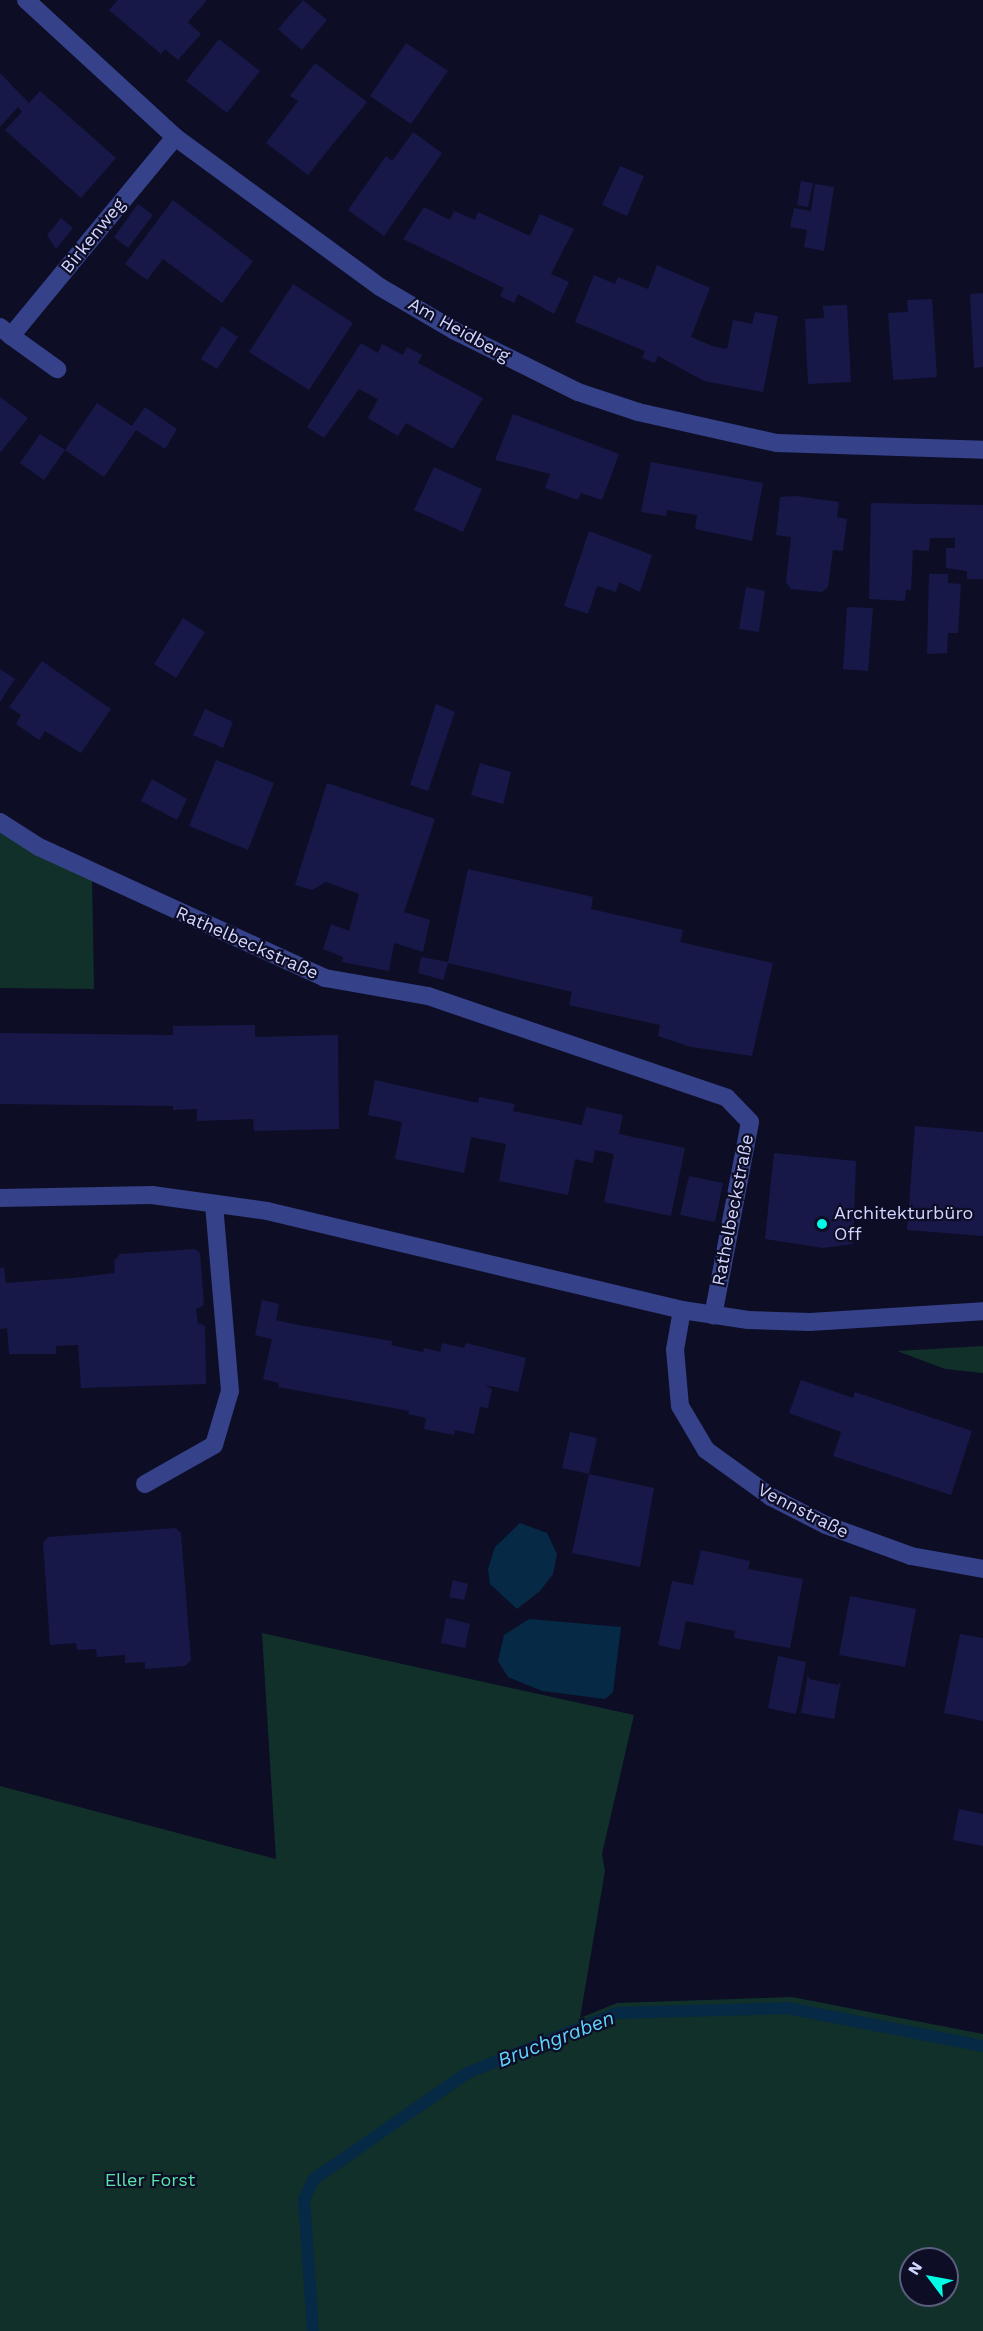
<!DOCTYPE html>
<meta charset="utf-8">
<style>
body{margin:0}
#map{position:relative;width:983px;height:2331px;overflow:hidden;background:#0d0d26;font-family:"Work Sans",sans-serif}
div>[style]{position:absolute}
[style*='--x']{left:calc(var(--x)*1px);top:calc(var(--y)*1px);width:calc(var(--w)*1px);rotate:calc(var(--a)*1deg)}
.green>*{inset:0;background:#103029}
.water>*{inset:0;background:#062945}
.stream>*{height:12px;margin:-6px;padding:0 6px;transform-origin:6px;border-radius:6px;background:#062945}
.building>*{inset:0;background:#181848}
.minor>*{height:18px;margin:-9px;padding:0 9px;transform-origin:9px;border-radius:9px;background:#354188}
.dots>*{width:16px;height:16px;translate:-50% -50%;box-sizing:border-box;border:3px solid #0d0d26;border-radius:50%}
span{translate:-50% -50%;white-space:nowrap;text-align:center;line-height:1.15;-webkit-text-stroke:4.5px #0d0d26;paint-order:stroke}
.street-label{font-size:18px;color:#d1d5ff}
.poi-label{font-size:18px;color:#d1d5ff}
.left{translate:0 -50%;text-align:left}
.park-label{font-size:18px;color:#55e8a7}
.water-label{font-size:20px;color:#5fd4ff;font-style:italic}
.north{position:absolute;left:899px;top:2247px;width:60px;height:60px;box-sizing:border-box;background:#0d0d26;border:2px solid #5b5d7d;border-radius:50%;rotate:302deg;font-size:16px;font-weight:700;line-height:24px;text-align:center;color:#d1d5ff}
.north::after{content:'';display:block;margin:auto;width:21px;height:27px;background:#00fce5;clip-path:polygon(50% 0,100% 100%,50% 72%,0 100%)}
</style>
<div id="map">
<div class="green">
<i style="clip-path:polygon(0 827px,92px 877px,94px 989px,0 988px)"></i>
<i style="clip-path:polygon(983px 1346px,983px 1373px,945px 1369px,897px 1351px)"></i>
<i style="clip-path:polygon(evenodd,262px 1633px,634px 1715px,602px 1854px,605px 1871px,580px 2018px,617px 2003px,792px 1997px,983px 2034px,983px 2331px,0 2331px,0 1786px,276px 1859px,262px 1633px,911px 2259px,947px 2259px,947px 2295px,911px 2295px,911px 2259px)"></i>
</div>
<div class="water">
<i style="clip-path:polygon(520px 1523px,547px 1533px,557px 1554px,553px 1574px,540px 1591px,517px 1609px,490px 1584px,488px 1569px,495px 1547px)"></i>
<i style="clip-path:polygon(529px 1619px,621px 1627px,613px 1692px,605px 1699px,542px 1691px,508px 1677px,498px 1661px,504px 1635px)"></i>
</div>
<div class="stream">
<i style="--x:313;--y:2331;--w:131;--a:-93.9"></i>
<i style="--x:304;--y:2200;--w:23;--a:-65"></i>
<i style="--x:314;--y:2179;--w:186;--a:-34.7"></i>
<i style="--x:467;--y:2073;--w:162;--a:-21.8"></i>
<i style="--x:617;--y:2013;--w:170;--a:-1.7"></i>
<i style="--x:787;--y:2008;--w:200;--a:11"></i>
</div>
<div class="building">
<i style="clip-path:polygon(118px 0,207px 0,188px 22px,201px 34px,178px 60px,165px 49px,161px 54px,109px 10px)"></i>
<i style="clip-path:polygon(303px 0,327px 20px,302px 50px,278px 29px)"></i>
<i style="clip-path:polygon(219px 39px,260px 71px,227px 113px,186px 81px)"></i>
<i style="clip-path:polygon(406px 43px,448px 71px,411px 124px,370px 96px)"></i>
<i style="clip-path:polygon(315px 63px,367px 102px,308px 175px,266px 143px,298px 101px,290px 96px)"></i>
<i style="clip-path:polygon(0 73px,29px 103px,40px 91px,116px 158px,81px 198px,5px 130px,22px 112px,18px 107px,0 127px)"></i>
<i style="clip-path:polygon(413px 132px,442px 153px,384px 236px,348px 210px,386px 156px,392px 161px)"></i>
<i style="clip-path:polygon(620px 166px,644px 176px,627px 216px,602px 205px)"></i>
<i style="clip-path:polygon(801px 181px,813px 183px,808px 207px,797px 205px)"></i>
<i style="clip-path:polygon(815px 184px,834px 187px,824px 251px,804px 247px,807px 230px,790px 227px,794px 208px,811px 211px)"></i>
<i style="clip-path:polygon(173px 200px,253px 261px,222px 303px,163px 259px,147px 280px,125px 264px)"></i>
<i style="clip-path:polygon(138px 204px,153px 215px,128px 248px,114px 237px)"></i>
<i style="clip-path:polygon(424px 207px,450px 220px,454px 211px,475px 220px,478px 212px,530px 236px,540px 214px,574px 229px,551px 274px,569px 282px,554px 314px,518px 294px,514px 303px,500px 296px,504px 288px,403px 239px)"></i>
<i style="clip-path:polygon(61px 218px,73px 228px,56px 249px,47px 235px)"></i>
<i style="clip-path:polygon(657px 265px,710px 288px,691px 337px,712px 346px,727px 349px,733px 320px,752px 324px,755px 312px,778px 316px,763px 392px,704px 381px,658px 356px,655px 363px,642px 358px,645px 351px,575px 322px,594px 275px,615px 284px,618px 277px,648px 289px)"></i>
<i style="clip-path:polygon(293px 284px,353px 323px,309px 390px,249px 352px)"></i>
<i style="clip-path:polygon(983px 293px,983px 367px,974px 368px,970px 294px)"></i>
<i style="clip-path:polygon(932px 299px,937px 377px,893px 380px,888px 313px,908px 312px,907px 300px)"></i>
<i style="clip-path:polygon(847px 305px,851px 382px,808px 384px,805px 319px,824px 318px,823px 306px)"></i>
<i style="clip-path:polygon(222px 326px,238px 337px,217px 369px,201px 359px)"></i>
<i style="clip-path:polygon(361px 343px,378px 353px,382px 344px,403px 355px,407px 347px,422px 355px,418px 363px,483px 398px,453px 449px,406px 423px,398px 436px,368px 418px,378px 399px,359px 389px,324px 438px,307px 427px)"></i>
<i style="clip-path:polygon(0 397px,28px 418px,0 453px)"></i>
<i style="clip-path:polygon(97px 403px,132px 426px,145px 407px,177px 429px,165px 449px,136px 430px,104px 477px,65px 450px)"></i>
<i style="clip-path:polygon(513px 414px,619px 454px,602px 500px,581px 493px,578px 500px,545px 488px,550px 474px,495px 460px)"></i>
<i style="clip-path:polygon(40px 434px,65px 450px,44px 480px,20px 463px)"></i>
<i style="clip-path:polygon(651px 462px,763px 483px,752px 541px,695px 529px,697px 515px,667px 510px,666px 516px,641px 512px)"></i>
<i style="clip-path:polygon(434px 467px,482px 489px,463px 532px,414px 510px)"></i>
<i style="clip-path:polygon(796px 496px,839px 502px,837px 517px,847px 519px,843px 551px,833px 550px,828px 587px,822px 592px,791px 589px,786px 582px,791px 537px,776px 535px,780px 497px)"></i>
<i style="clip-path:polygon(871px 503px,983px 505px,983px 579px,967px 579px,967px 571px,946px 568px,946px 548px,955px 548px,955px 538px,930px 538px,929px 551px,913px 550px,911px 590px,906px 590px,905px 601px,869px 599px)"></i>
<i style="clip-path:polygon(589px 531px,652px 555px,640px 592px,619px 582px,616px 592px,597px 586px,588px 614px,564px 606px)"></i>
<i style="clip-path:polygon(929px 574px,948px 574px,948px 583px,961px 584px,958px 633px,948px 633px,947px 653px,927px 654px)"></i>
<i style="clip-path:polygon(746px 587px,765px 591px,759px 632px,739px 629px)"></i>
<i style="clip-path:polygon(847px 607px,873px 608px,868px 671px,843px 669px)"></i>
<i style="clip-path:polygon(183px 618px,205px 632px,176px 678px,154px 664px)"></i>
<i style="clip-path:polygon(42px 661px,111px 709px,81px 753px,45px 731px,39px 740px,16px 724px,21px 715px,9px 707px)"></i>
<i style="clip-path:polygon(0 669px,15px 679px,0 702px)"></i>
<i style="clip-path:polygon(436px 704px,455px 712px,428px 791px,410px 785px)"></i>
<i style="clip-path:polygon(205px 709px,233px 722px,223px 748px,193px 735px)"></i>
<i style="clip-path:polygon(216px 760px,274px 783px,248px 850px,189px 826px)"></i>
<i style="clip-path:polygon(480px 763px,511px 772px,503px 804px,471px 795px)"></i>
<i style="clip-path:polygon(152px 779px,187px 799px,177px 820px,141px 801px)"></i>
<i style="clip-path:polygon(327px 783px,435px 819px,404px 912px,430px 920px,423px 952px,394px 943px,389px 971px,342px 962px,343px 957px,323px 949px,331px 924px,349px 931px,359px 894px,326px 882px,312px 890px,295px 885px)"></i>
<i style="clip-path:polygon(468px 869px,593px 897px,591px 909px,683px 930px,680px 942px,773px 963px,752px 1056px,691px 1047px,658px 1036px,660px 1025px,569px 1005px,572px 992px,448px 963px,443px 980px,418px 973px,421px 957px,448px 962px)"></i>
<i style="clip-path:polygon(255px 1025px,255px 1037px,338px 1035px,339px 1129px,254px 1131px,253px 1119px,197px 1121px,197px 1109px,173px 1110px,173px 1106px,0 1104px,0 1033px,173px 1035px,173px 1026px)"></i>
<i style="clip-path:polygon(375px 1080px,478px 1103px,479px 1097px,515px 1104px,513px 1111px,582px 1125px,586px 1107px,623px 1115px,619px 1134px,685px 1148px,671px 1216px,604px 1202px,614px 1154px,595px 1150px,593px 1163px,575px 1159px,568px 1195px,499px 1181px,506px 1144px,471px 1137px,464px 1173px,395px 1159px,402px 1122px,368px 1115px)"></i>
<i style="clip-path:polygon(915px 1126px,983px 1132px,983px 1236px,907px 1230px)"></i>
<i style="clip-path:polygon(774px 1153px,856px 1161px,853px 1244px,823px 1248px,765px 1239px)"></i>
<i style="clip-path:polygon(689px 1176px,723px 1183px,715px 1222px,680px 1215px)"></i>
<i style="clip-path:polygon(195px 1249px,200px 1253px,204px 1305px,196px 1309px,198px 1323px,205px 1326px,206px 1384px,81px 1388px,78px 1345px,56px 1346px,56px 1354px,9px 1354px,7px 1328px,0 1329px,0 1268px,4px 1267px,6px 1283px,72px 1278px,115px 1273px,114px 1261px,120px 1254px)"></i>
<i style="clip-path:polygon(262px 1300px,279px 1304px,276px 1320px,293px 1324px,392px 1341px,391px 1345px,423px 1352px,424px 1348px,440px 1352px,442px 1343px,464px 1348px,466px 1343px,526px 1358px,518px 1392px,485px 1385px,492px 1389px,488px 1408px,480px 1407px,474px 1434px,455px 1430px,454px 1435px,424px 1429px,426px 1418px,408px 1414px,409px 1411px,278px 1387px,279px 1383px,263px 1379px,272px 1339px,255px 1335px)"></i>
<i style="clip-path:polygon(801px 1380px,853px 1398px,855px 1392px,972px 1431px,951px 1495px,833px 1456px,841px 1432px,789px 1413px)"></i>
<i style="clip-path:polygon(570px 1432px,597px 1438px,589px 1474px,562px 1468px)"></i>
<i style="clip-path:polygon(589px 1474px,654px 1488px,640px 1567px,572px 1553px)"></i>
<i style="clip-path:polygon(176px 1528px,181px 1533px,191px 1660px,185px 1666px,145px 1669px,145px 1662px,125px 1663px,125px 1655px,97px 1657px,96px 1649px,77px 1650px,76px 1643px,50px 1645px,43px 1543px,48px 1537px)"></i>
<i style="clip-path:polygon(701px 1550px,750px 1561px,748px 1569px,803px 1579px,790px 1648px,734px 1638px,735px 1631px,686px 1621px,680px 1650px,658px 1645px,672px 1581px,693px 1585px)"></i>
<i style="clip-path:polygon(453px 1580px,468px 1584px,464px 1600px,449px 1597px)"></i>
<i style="clip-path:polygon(850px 1596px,916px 1609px,905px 1667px,839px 1655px)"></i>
<i style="clip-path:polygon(446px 1618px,470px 1624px,465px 1648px,441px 1643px)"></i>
<i style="clip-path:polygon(960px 1634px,983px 1638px,983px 1721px,944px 1713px)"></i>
<i style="clip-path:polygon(778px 1656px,806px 1662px,796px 1714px,768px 1708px)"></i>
<i style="clip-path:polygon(808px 1674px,809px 1679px,838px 1685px,841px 1680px,834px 1719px,801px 1713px)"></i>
<i style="clip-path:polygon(959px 1809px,983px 1814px,983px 1846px,953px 1840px)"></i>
</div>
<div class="minor">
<i style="--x:26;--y:0;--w:202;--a:42.6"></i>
<i style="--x:175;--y:137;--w:254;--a:36.2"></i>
<i style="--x:380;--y:287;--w:87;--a:30.4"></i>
<i style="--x:455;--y:331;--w:137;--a:26.4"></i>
<i style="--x:578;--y:392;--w:63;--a:18.4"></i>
<i style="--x:638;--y:412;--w:142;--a:12.6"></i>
<i style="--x:777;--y:443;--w:206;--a:1.9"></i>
<i style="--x:0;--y:327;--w:14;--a:39"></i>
<i style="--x:11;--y:336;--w:258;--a:-50.5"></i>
<i style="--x:11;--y:336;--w:57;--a:35.7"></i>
<i style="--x:0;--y:822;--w:46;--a:32.7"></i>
<i style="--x:39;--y:847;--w:315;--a:24.6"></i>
<i style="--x:325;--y:978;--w:105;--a:9.9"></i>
<i style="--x:428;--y:996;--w:316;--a:18.8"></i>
<i style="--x:727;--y:1098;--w:33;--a:46"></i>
<i style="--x:750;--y:1122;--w:197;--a:100.8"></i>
<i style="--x:0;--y:1198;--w:152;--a:-1.1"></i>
<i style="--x:152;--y:1195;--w:116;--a:7.9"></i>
<i style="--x:267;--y:1211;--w:427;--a:13.4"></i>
<i style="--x:682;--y:1310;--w:67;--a:8.6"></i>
<i style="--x:748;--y:1320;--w:62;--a:1.8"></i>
<i style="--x:810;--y:1322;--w:173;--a:-3.6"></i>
<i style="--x:682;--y:1310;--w:40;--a:100"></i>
<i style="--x:675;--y:1349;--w:57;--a:85"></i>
<i style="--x:680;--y:1406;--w:51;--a:59.4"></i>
<i style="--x:706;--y:1450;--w:80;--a:35.9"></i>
<i style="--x:771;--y:1497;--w:62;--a:27"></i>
<i style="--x:826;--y:1525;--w:90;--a:20"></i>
<i style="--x:911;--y:1556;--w:73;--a:10.2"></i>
<i style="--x:145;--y:1484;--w:79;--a:-29.5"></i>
<i style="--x:214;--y:1445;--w:56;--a:-73.5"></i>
<i style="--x:230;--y:1391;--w:188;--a:-94.9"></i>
</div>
<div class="dots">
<i style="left:822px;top:1224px;background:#00fce5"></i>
</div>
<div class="street-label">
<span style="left:93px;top:236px;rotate:-51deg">Birkenweg</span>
<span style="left:459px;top:330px;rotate:29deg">Am Heidberg</span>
<span style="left:247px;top:943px;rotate:24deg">Rathelbeckstraße</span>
<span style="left:733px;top:1210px;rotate:-79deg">Rathelbeckstraße</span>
<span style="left:803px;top:1511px;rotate:27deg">Vennstraße</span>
</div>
<div class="poi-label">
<span class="left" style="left:834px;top:1224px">Architekturbüro<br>Off</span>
</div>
<div class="park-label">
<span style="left:150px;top:2180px">Eller Forst</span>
</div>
<div class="water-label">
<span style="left:556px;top:2039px;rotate:-21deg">Bruchgraben</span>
</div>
<div class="north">N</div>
</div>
